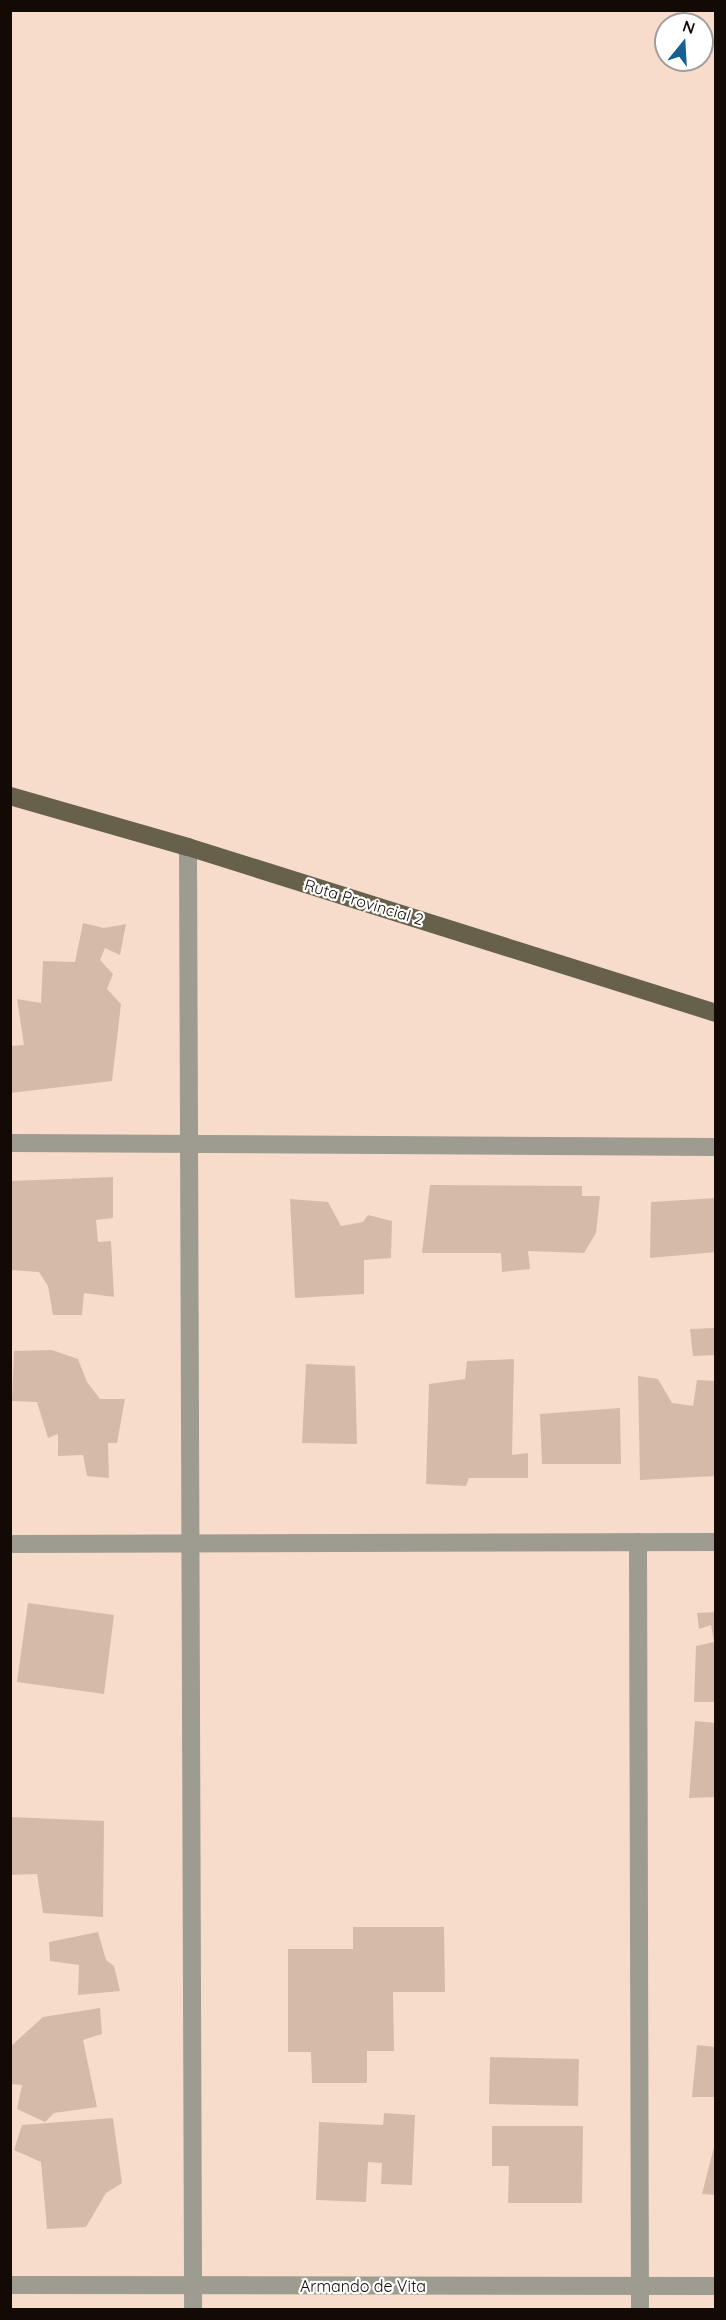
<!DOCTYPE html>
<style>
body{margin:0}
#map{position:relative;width:726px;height:2320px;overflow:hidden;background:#f7dccb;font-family:Quicksand,sans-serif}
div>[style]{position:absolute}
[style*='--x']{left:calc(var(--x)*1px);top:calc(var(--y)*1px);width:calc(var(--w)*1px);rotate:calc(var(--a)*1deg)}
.building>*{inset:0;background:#d5baaa}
.minor>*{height:18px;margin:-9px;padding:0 9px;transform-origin:9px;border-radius:9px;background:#9e9b90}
.primary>*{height:18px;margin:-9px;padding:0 9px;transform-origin:9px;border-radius:9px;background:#67614c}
span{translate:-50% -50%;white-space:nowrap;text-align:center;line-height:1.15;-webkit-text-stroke:4.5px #fff;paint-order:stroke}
.street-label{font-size:16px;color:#130a05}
.frame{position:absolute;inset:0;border:12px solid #130a05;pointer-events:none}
.north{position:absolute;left:654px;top:12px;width:60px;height:60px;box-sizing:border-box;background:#fff;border:2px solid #a19d9b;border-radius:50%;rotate:18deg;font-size:16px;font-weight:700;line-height:24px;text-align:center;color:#130a05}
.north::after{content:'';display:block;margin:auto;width:21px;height:27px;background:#176094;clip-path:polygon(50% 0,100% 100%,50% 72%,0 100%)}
</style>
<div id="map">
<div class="building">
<i style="clip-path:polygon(83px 923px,104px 928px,126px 924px,120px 955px,105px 948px,100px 960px,113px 974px,107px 989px,121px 1004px,112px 1081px,10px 1093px,10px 1046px,24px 1045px,17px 999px,41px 1003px,43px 961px,75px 962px)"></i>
<i style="clip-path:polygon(113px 1177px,113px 1218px,96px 1220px,98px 1242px,111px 1241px,114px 1297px,84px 1293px,82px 1315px,53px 1315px,48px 1286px,39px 1272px,10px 1270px,10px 1181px)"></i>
<i style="clip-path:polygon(430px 1185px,582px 1186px,582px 1196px,600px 1196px,596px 1233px,584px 1253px,528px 1251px,530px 1269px,502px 1272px,501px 1253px,422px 1253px)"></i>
<i style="clip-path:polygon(716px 1198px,716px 1252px,650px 1258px,651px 1202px)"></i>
<i style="clip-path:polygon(290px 1199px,328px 1202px,341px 1226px,363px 1222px,368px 1215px,392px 1221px,391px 1258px,364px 1260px,364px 1294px,295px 1298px)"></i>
<i style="clip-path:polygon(716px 1328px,716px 1355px,693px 1356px,690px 1329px)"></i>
<i style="clip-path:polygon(52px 1350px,78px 1359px,87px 1382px,100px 1399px,125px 1399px,117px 1443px,108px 1443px,109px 1478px,87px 1476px,83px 1455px,58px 1456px,58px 1434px,48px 1438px,37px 1402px,12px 1401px,14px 1351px)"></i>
<i style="clip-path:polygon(514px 1359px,512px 1455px,528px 1453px,528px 1478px,469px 1478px,466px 1486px,426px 1484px,429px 1384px,465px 1379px,467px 1361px)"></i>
<i style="clip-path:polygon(306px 1364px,355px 1366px,357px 1444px,302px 1443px)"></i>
<i style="clip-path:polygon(638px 1376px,658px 1379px,672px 1403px,693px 1406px,697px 1380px,716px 1381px,716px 1476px,640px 1480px)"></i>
<i style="clip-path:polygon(620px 1408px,621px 1464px,542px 1464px,540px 1414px)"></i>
<i style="clip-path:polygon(28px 1603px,114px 1615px,104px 1694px,17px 1682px)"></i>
<i style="clip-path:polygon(716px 1612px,716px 1702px,694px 1702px,696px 1646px,714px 1642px,711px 1625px,699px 1629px,697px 1613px)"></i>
<i style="clip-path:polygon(695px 1721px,716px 1723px,716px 1797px,689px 1798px)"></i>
<i style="clip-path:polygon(10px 1817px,104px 1821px,103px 1917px,43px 1913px,37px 1874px,10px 1875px)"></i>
<i style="clip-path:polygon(353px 1927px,444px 1927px,445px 1992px,393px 1992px,394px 2051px,367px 2051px,367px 2083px,312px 2083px,311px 2052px,288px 2052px,288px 1949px,353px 1949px)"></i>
<i style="clip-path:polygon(98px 1932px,106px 1960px,114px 1966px,120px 1991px,78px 1995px,79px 1965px,50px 1961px,49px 1942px)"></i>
<i style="clip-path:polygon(100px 2008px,102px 2034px,83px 2040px,97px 2107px,54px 2113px,45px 2122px,17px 2109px,22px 2085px,10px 2084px,10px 2047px,43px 2017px)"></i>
<i style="clip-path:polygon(697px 2045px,716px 2047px,716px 2097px,692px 2097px)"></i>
<i style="clip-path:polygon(490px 2057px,579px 2059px,578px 2106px,489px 2104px)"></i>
<i style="clip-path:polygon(384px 2113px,415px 2115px,412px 2185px,381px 2184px,382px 2163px,368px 2162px,366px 2202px,316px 2200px,319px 2122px,383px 2125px)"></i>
<i style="clip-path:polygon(113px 2118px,122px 2183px,106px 2193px,86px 2227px,47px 2229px,41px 2162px,14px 2150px,22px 2125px)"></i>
<i style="clip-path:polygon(492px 2126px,583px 2126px,582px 2203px,508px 2203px,509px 2166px,492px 2166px)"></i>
<i style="clip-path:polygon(715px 2143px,716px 2195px,702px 2194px)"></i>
</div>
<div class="minor">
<i style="--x:188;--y:847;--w:1463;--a:89.8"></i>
<i style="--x:10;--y:1143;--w:706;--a:0.32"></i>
<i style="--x:638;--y:1542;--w:768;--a:89.85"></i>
<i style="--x:10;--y:1544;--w:706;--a:-0.16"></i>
<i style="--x:10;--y:2285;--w:706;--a:0.08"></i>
</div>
<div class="primary">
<i style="--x:10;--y:796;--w:185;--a:16"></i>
<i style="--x:188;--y:847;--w:553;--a:17.45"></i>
</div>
<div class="street-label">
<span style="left:364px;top:902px;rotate:17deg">Ruta Provincial 2</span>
<span style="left:363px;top:2286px">Armando de Vita</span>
</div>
<div class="frame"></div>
<div class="north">N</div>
</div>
